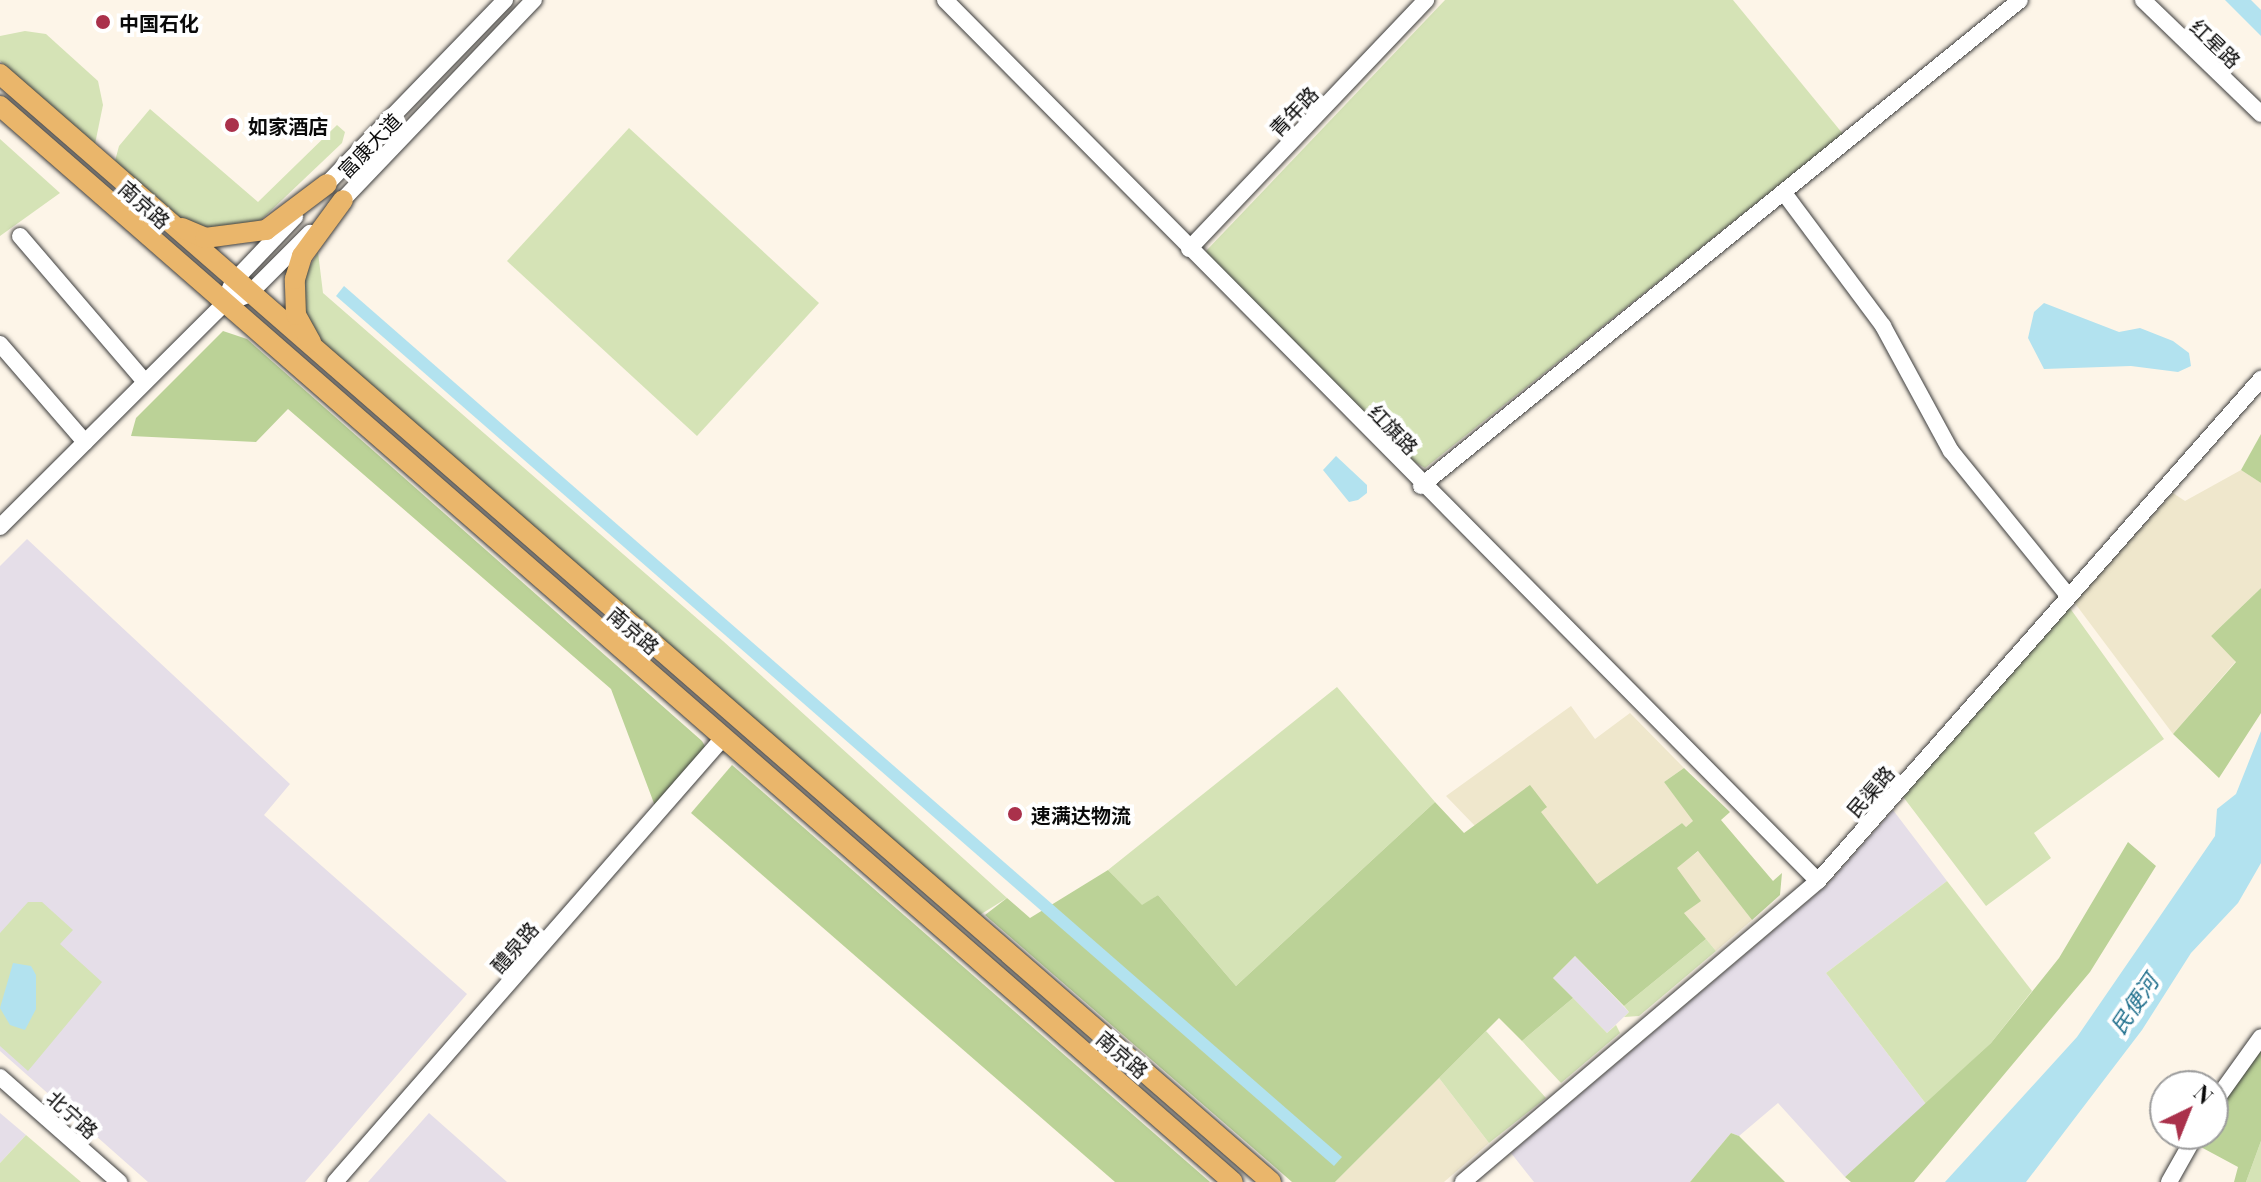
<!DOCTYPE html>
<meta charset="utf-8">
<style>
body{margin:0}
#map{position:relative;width:2261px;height:1182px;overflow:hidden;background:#fdf5e8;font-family:"Playfair Display","Noto Sans SC",serif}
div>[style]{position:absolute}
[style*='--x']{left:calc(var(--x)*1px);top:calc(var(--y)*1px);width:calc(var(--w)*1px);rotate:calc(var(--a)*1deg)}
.industrial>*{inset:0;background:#e5dee8}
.farmland>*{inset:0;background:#efe7cc}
.green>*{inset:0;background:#d5e3b6}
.forest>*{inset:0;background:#bbd297}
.water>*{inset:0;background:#b2e2ef}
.roads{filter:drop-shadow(0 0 2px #3d3d3d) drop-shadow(0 0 2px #3d3d3d)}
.minor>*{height:16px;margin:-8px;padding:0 8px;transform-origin:8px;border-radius:8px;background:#fff}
.major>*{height:20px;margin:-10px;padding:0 10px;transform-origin:10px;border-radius:10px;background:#eab66b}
.dots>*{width:22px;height:22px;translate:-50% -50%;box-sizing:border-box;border:4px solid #fff;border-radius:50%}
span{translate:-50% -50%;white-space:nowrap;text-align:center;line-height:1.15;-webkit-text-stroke:8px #fff;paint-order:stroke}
.poi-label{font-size:20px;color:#0a0a0a;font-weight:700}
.left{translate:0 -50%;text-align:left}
.street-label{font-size:20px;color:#0a0a0a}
.water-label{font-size:22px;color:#21708d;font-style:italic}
.north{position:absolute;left:2149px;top:1070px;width:80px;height:80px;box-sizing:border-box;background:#fff;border:2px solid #9d9d9d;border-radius:50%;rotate:43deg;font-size:22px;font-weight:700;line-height:32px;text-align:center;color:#0a0a0a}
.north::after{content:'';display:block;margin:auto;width:28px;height:36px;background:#aa314b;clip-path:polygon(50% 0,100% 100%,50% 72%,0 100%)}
</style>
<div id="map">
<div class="industrial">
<i style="clip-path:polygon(27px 539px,290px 784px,264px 815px,467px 994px,305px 1182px,148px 1182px,0 1051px,0 566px)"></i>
<i style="clip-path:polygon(1893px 810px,1947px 881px,1826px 973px,1926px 1104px,1845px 1177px,1778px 1103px,1739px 1136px,1731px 1133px,1690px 1182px,1534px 1182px,1511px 1153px,1826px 886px)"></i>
<i style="clip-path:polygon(1575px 956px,1629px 1012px,1607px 1033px,1553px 978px)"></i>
<i style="clip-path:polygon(0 1113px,26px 1135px,0 1163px)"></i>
<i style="clip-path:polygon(429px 1113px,507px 1182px,368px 1182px)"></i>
</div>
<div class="farmland">
<i style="clip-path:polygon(2241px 470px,2261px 483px,2261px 588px,2211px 636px,2236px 661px,2173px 734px,2074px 602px,2173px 493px,2185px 501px)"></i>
<i style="clip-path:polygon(1571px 706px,1595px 739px,1630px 713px,1684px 768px,1664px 782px,1694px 821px,1686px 827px,1682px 823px,1597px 884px,1540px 812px,1546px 808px,1530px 786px,1475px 826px,1446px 796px)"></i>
<i style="clip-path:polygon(1699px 851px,1752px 920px,1716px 951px,1684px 913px,1676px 867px)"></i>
<i style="clip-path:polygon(1439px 1078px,1489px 1143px,1444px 1182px,1335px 1182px)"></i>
</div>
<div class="green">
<i style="clip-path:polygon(1445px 0,1733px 0,1843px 134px,1425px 468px,1411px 460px,1205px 252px)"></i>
<i style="clip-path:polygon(25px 31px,46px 34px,98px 81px,103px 105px,95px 144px,0 61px,0 36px)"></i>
<i style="clip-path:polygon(150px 109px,258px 202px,337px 125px,345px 132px,342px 143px,262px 219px,250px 226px,217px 230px,181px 220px,115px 161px,119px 146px)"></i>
<i style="clip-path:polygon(629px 128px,819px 303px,697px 436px,507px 261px)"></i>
<i style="clip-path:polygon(0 139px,60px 193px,0 236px)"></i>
<i style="clip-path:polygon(318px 252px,323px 293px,723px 641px,1007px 898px,978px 916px,316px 337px,304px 318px,297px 289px)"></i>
<i style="clip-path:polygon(2067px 604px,2164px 739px,2034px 833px,2051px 858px,1986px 906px,1901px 794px)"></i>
<i style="clip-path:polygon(1337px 687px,1435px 802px,1236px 986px,1158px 895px,1142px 906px,1108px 870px)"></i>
<i style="clip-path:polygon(1947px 881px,2032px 991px,1991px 1043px,1926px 1104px,1826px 973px)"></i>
<i style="clip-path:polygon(28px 902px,42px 902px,73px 930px,60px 944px,102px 982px,28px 1071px,0 1046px,0 933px)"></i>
<i style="clip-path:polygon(1706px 939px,1716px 951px,1639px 1016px,1624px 1017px,1629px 1012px,1624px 1006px)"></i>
<i style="clip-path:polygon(1573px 998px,1607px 1033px,1616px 1025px,1620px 1033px,1561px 1083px,1522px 1041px)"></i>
<i style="clip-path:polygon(1486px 1031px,1546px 1098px,1489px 1143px,1439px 1078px)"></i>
<i style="clip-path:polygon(26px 1135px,81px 1182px,0 1182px,0 1163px)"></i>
<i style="clip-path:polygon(2261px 1141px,2261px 1182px,2246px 1182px)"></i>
</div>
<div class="forest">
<i style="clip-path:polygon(223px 331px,247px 339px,702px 741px,706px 748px,655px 806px,611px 689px,288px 409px,256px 442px,131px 436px,136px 418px)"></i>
<i style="clip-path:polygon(2261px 434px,2261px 483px,2241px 470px)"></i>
<i style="clip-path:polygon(2261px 588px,2261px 713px,2219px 778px,2173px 734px,2236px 662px,2211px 636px)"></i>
<i style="clip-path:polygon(732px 765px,1210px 1182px,1115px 1182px,691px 813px)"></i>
<i style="clip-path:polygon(1684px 768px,1730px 812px,1721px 820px,1773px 881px,1782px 873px,1780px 895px,1752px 920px,1698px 851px,1677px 868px,1701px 901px,1684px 913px,1706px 939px,1624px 1006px,1575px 956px,1553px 978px,1573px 998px,1522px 1041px,1499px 1018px,1335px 1182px,1292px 1182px,985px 915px,1007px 898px,1030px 918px,1108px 870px,1142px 905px,1158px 895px,1236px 986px,1435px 802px,1464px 833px,1530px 785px,1547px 807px,1541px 812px,1597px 884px,1682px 823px,1686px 827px,1693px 821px,1664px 782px)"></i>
<i style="clip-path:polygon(2128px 842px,2156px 866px,2090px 972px,1914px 1182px,1851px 1182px,1845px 1177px,1991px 1043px,2059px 958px)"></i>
<i style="clip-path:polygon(2261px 1050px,2261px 1141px,2246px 1182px,2234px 1182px,2238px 1167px,2199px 1146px,2206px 1134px,2213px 1134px,2213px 1121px,2225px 1100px)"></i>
<i style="clip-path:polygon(1731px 1133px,1739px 1136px,1785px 1182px,1690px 1182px)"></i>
</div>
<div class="water">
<i style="clip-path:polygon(2225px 0,2251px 0,2261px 10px,2261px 36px)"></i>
<i style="clip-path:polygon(344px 286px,1342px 1157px,1334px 1166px,336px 296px)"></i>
<i style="clip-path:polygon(2044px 303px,2119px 332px,2140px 328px,2173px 341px,2189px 353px,2191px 366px,2178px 372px,2131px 366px,2044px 369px,2028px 338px,2034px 312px)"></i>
<i style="clip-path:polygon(1336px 456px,1367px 485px,1367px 493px,1358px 500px,1349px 502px,1323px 470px)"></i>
<i style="clip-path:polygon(2261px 731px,2261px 863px,2238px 903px,2191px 953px,2142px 1030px,2026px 1182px,1945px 1182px,2077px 1037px,2215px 836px,2217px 809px,2236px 794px)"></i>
<i style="clip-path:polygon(13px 963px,31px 966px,36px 975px,36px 1009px,25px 1030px,10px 1025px,0 1008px)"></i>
</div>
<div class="roads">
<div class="minor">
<i style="--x:945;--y:0;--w:1240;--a:45.26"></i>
<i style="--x:2143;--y:0;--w:164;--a:44"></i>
<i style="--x:320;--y:191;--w:266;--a:-45.9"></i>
<i style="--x:1784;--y:193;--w:166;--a:53.3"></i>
<i style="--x:1883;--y:326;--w:142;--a:61.5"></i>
<i style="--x:1951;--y:451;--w:184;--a:51"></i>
<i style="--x:335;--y:208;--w:288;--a:-46.3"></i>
<i style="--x:20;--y:236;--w:192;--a:49.4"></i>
<i style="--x:1189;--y:249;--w:344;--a:-46.4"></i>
<i style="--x:223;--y:305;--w:27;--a:-22"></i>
<i style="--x:248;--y:295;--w:88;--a:-45"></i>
<i style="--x:0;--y:344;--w:130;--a:49.1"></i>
<i style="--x:1421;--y:486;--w:771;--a:-39.05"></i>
<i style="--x:0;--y:527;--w:315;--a:-44.9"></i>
<i style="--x:223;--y:305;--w:25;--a:-67"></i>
<i style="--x:233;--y:282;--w:90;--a:-46.4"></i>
<i style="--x:0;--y:1077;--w:159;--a:41.4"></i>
<i style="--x:2213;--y:1104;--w:82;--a:-54.4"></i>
<i style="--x:335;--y:1182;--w:590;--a:-48.85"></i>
<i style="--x:1463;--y:1182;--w:465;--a:-40.3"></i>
<i style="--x:1818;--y:881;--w:670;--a:-48.57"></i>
<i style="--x:2169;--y:1182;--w:55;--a:-60.6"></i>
</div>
<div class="major">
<i style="--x:0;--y:74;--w:1686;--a:41.08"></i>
<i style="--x:0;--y:106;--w:1636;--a:41.11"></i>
<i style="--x:182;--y:228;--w:25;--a:23"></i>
<i style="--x:205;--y:238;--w:62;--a:-7.5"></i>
<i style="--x:266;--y:230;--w:76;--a:-37"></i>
<i style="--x:311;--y:342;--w:31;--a:-119"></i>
<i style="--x:296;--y:315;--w:36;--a:-92"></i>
<i style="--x:295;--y:279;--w:24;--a:-73"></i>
<i style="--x:302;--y:256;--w:69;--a:-53.8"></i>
</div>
</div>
<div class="dots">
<i style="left:103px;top:22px;background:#aa314b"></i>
<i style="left:232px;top:125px;background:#aa314b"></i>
<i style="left:1015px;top:814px;background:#aa314b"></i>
</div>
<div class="poi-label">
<span class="left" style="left:119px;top:22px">中国石化</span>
<span class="left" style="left:248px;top:125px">如家酒店</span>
<span class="left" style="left:1031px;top:814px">速满达物流</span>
</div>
<div class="street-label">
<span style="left:2216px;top:43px;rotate:44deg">红星路</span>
<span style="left:1293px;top:111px;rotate:-46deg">青年路</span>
<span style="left:369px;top:145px;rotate:-46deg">富康大道</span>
<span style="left:145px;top:204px;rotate:42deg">南京路</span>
<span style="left:1394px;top:429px;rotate:46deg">红旗路</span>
<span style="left:634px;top:630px;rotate:41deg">南京路</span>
<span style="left:1870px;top:791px;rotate:-49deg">民渠路</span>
<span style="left:514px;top:947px;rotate:-49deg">醴泉路</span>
<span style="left:1123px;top:1054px;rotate:41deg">南京路</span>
<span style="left:73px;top:1114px;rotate:42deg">北宁路</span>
</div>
<div class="water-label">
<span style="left:2134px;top:1004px;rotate:-56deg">民便河</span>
</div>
<div class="north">N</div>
</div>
